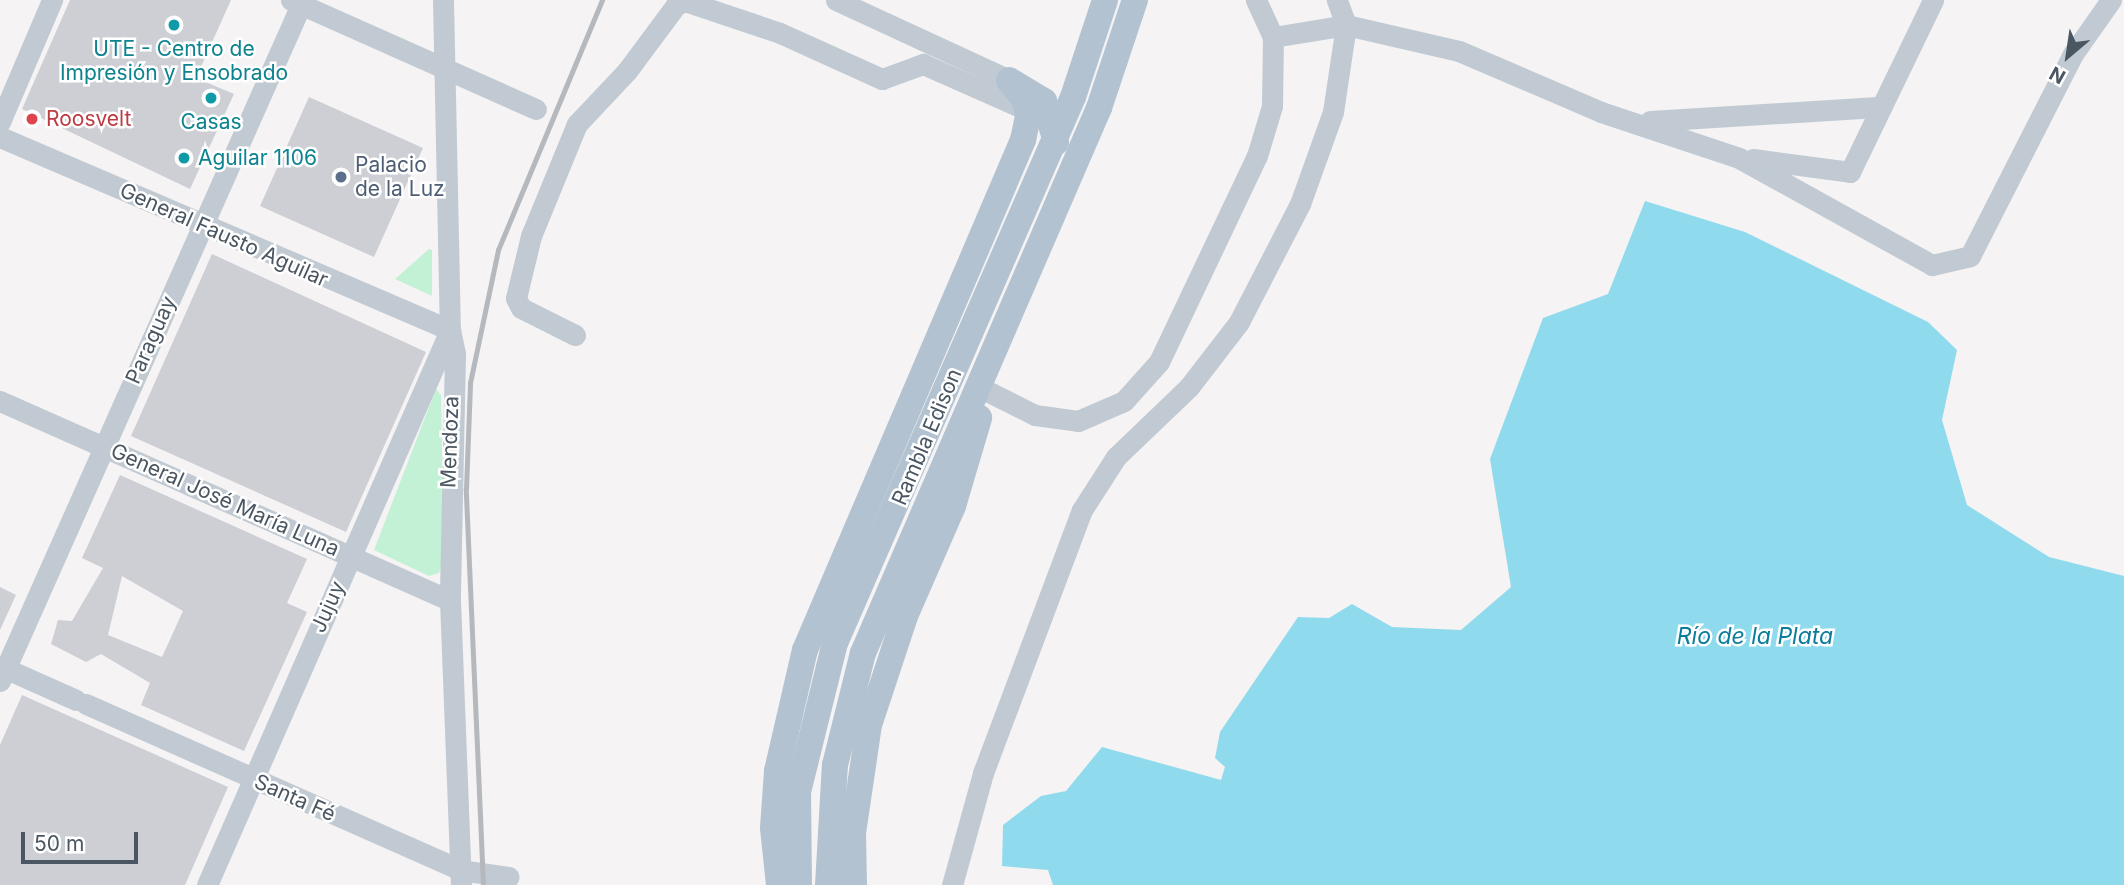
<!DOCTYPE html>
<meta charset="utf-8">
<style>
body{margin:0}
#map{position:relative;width:2124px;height:885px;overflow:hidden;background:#f5f3f3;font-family:Inter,sans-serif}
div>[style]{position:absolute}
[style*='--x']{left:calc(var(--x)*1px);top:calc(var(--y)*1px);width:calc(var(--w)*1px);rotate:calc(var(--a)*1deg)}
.green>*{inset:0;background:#c3f1d5}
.water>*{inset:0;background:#90daee}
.building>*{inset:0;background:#cdcfd5}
.minor>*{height:21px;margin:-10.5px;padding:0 10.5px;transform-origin:10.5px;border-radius:10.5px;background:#c1cad2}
.major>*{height:26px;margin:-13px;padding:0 13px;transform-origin:13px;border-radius:13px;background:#b3c2d1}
.rail>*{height:4.5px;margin:-2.25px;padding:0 2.25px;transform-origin:2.25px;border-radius:2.25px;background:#b5b8bd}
.dots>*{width:19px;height:19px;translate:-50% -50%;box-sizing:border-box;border:4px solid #fff;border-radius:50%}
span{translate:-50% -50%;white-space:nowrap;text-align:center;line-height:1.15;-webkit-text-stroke:5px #fff;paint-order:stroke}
.culture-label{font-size:21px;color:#0d838f}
.left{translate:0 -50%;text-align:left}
.health-label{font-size:21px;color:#be3a42}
.service-label{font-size:21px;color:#4e5e75}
.street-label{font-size:21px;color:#4a5661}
.water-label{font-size:23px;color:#0c7c9b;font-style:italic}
.north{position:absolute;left:2033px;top:21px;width:70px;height:70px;-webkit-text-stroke:5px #fff;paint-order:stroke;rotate:209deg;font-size:19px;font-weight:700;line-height:28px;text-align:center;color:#4a5661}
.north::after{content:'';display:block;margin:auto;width:24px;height:32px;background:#4a5661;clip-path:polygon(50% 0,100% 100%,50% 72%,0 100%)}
.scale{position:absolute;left:21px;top:832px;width:117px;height:32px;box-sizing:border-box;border:4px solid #4a5661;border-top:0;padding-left:9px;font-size:21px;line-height:24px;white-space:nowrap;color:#4a5661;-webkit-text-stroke:5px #fff;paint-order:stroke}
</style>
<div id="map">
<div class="green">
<i style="clip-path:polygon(429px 249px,432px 250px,432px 296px,395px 279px)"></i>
<i style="clip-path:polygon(436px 389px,441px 395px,444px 559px,439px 573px,429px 576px,374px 550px)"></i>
</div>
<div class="water">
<i style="clip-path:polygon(1645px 201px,1745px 232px,1928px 322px,1957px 350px,1942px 420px,1967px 505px,2049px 557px,2124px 576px,2124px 885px,1053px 885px,1048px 870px,1002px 866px,1003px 825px,1041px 796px,1066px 791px,1102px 747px,1221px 780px,1225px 767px,1215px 758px,1220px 732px,1298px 617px,1329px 618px,1352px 604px,1392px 627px,1461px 630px,1511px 587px,1490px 459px,1543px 318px,1608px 294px)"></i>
</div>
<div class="building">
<i style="clip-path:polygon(70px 0,231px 0,196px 78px,234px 94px,190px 189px,22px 109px)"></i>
<i style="clip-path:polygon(309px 97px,423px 148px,374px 257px,260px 206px)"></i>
<i style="clip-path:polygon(212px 254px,426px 352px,346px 532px,131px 436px)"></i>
<i style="clip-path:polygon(evenodd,120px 475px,307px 559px,287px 603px,307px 612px,244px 751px,141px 705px,150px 683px,101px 654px,86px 662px,51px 644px,58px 620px,72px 621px,103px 568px,82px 558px,120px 475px,122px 576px,183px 611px,162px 657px,108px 635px,122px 576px)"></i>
<i style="clip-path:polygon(0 587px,16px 595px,0 630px)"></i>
<i style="clip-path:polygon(22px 695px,228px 787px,185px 885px,0 885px,0 745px)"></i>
</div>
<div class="minor">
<i style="--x:291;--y:0;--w:268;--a:24"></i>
<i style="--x:443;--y:0;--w:330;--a:88.8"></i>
<i style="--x:450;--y:330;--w:25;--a:78"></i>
<i style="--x:455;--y:354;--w:246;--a:91.2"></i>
<i style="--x:450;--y:600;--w:285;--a:87.8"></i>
<i style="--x:836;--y:0;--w:191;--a:24.8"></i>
<i style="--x:1273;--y:37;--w:74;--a:-9.3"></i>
<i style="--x:1346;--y:25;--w:116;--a:13"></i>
<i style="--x:1459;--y:51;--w:155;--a:23.2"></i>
<i style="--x:1601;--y:112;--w:145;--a:18.4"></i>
<i style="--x:1739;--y:158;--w:221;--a:29"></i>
<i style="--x:1932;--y:265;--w:39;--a:-13"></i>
<i style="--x:1970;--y:256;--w:227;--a:-63"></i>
<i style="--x:2073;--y:54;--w:66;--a:-54.9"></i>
<i style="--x:1650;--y:121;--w:232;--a:-3.5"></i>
<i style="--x:0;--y:122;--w:133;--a:-66.9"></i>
<i style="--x:0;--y:137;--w:490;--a:23.2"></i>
<i style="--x:1753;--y:159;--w:98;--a:7.6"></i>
<i style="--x:1850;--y:172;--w:191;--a:-64.2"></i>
<i style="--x:575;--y:335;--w:60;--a:-153.4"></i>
<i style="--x:521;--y:308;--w:11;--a:-117"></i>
<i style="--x:516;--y:298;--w:64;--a:-76.4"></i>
<i style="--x:531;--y:236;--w:121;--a:-67.7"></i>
<i style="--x:577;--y:124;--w:73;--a:-46.7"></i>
<i style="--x:627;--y:71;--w:82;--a:-53.4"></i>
<i style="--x:676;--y:5;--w:10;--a:-24"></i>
<i style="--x:685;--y:1;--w:100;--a:18.6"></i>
<i style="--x:780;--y:33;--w:112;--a:24.3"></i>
<i style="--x:882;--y:79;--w:44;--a:-20.1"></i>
<i style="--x:923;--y:64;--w:114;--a:23.9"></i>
<i style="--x:985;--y:390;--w:56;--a:26.6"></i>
<i style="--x:1035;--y:415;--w:43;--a:7.9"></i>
<i style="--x:1078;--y:421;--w:50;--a:-23.5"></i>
<i style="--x:1124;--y:401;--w:52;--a:-48.1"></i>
<i style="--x:1159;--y:362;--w:228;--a:-64.6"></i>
<i style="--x:1257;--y:156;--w:52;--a:-73.3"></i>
<i style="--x:1272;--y:106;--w:69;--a:-89.2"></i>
<i style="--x:1273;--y:37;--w:41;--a:-114.7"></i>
<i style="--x:0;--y:401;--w:492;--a:23.9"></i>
<i style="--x:0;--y:666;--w:83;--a:24.1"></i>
<i style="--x:0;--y:681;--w:745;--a:-66.01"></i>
<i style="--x:86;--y:704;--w:409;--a:23.9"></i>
<i style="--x:460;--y:870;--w:49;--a:8.1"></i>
<i style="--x:207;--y:885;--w:606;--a:-66.35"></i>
<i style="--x:952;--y:885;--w:116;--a:-74.5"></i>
<i style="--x:983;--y:773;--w:281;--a:-69.4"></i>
<i style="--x:1082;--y:510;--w:63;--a:-57.3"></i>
<i style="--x:1116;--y:457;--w:101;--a:-43.8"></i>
<i style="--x:1189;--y:387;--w:82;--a:-52.4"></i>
<i style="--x:1239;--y:322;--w:133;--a:-62.7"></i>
<i style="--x:1300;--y:204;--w:98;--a:-70.3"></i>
<i style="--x:1333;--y:112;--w:88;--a:-81.5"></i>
<i style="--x:1346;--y:25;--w:27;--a:-110"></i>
</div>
<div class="major">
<i style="--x:1009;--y:80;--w:41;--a:31"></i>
<i style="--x:1044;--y:101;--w:43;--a:73.7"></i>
<i style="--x:779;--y:885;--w:57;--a:-96"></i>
<i style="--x:773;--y:828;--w:57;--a:-86"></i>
<i style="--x:777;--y:771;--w:124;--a:-77"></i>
<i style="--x:805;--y:650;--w:555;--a:-66.86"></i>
<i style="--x:1023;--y:140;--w:24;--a:-78"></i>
<i style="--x:1028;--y:117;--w:17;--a:-100"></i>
<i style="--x:1025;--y:100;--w:23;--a:-130"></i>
<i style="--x:799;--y:885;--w:93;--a:-90.6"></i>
<i style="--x:798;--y:792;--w:154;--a:-76.1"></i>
<i style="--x:835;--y:643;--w:596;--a:-66.45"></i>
<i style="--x:1073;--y:97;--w:102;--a:-71.7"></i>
<i style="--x:828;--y:885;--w:120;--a:-86.7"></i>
<i style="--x:835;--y:765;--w:115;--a:-76"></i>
<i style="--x:863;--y:653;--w:594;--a:-66.59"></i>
<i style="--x:1099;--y:108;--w:114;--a:-71.6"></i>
<i style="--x:854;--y:885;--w:52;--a:-91.1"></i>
<i style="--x:853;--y:833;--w:109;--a:-81.6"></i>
<i style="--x:869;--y:725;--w:115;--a:-71.7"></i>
<i style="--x:905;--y:616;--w:120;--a:-66.4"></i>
<i style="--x:953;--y:506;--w:92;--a:-73.5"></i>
</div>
<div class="rail">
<i style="--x:483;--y:885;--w:396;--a:-92.5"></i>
<i style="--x:466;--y:489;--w:106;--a:-87.8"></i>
<i style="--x:470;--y:383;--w:136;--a:-78.1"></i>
<i style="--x:498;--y:250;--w:271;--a:-67.4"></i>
</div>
<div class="dots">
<i style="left:174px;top:25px;background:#0f9aa8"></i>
<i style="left:211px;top:98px;background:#0f9aa8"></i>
<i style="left:32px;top:119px;background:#e0444e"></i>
<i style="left:184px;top:158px;background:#0f9aa8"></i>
<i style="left:341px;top:177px;background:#5c6f8a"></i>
</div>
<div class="culture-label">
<span style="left:174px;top:61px">UTE - Centro de<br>Impresión y Ensobrado</span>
<span style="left:211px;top:122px">Casas</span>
<span class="left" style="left:198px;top:158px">Aguilar 1106</span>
</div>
<div class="health-label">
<span class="left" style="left:46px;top:119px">Roosvelt</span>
</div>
<div class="service-label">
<span class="left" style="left:355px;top:177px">Palacio<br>de la Luz</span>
</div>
<div class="street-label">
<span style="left:224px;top:235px;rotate:24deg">General Fausto Aguilar</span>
<span style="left:151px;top:340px;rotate:-66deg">Paraguay</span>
<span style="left:927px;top:437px;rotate:-67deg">Rambla Edison</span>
<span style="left:450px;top:442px;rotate:-88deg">Mendoza</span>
<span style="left:225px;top:500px;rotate:24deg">General José María Luna</span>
<span style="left:328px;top:607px;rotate:-66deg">Jujuy</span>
<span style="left:295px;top:798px;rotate:24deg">Santa Fé</span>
</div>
<div class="water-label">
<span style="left:1755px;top:636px">Río de la Plata</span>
</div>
<div class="north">N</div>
<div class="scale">50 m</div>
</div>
